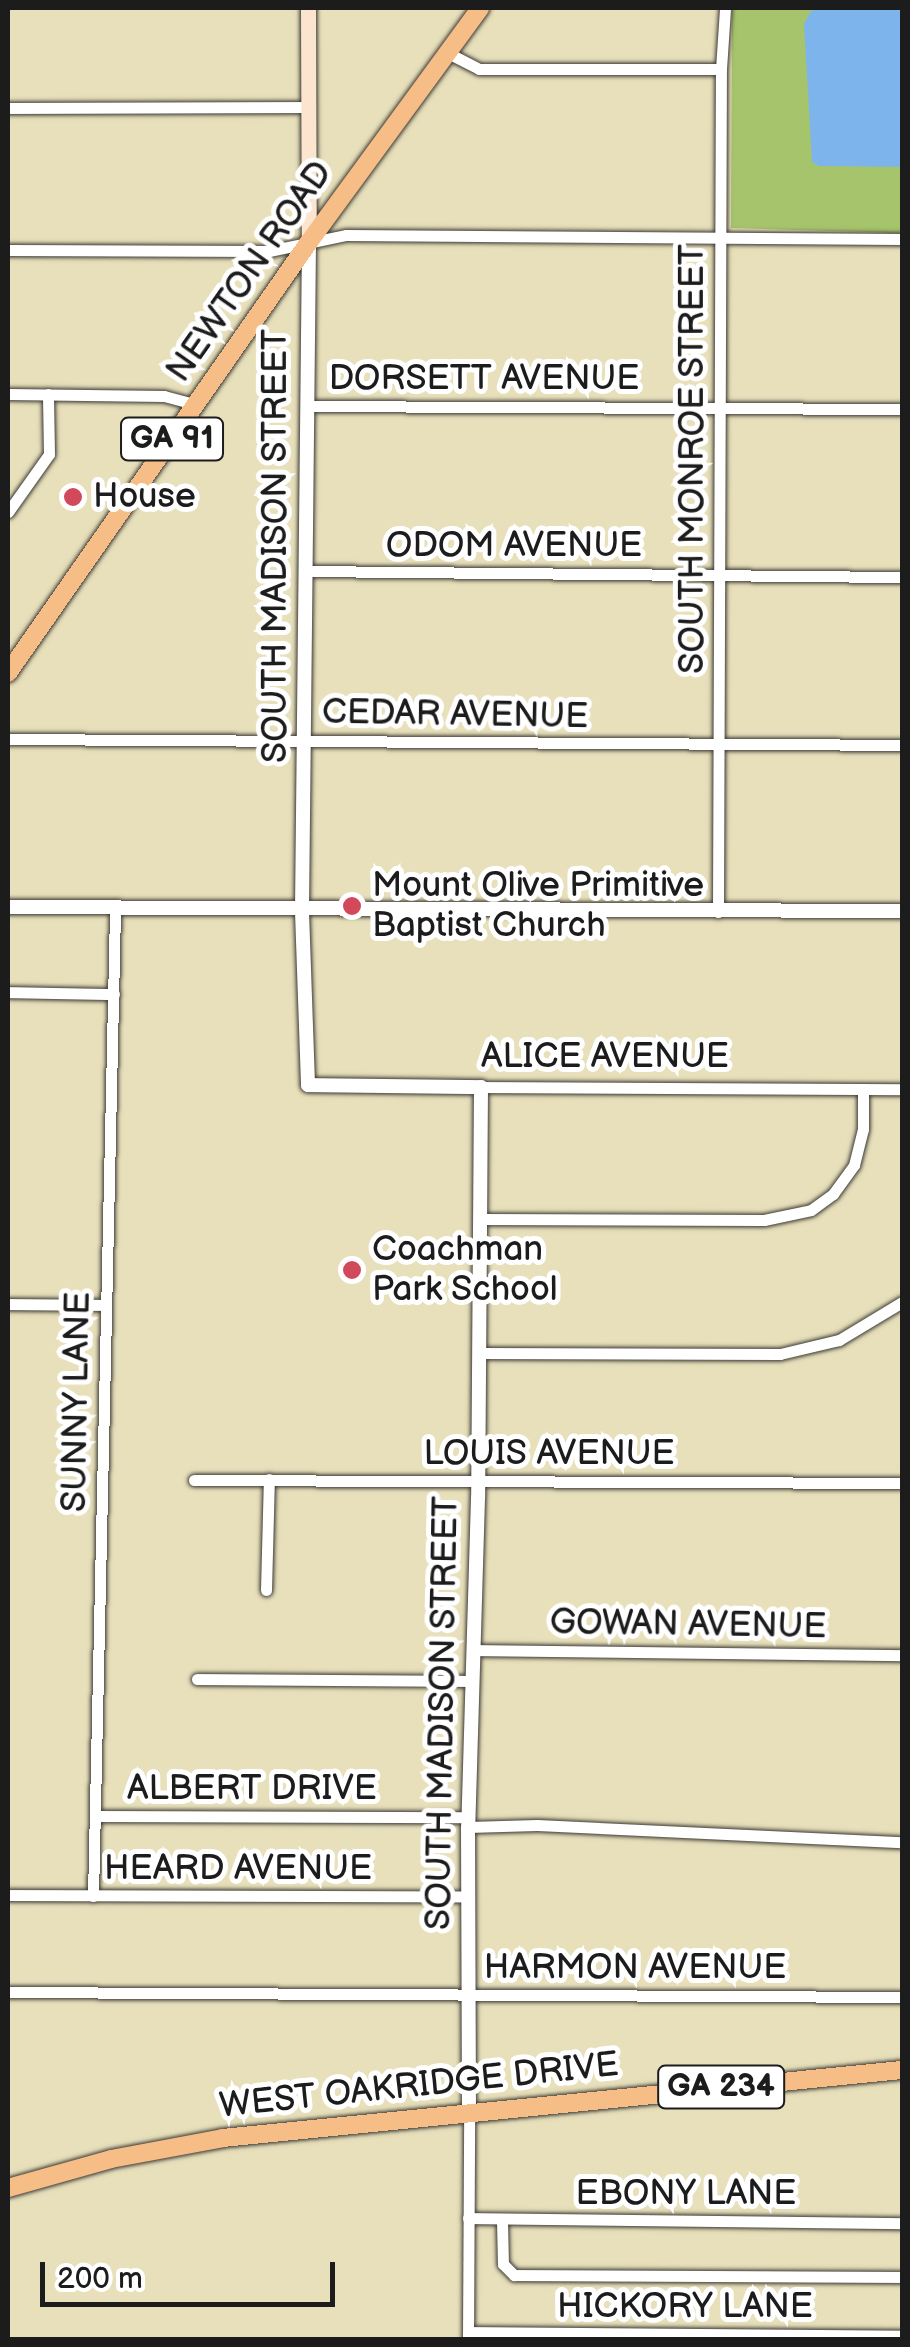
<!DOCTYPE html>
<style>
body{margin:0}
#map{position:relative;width:910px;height:2347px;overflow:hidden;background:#e8e0bb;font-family:"Balsamiq Sans",sans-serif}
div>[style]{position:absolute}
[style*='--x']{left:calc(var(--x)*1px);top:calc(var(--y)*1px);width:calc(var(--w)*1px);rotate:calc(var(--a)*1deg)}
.green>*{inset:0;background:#a6c46c}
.water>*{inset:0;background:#7db4ec}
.roads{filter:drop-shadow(0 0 2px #3b3934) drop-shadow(0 0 2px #3b3934)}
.minor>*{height:11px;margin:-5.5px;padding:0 5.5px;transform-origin:5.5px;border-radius:5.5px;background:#fff}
.tertiary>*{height:14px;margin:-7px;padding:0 7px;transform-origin:7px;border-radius:7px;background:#fff}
.secondary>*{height:15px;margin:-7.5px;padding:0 7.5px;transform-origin:7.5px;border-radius:7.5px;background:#fbe5cf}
.primary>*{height:18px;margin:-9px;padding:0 9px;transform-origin:9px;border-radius:9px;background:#f6be86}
.dots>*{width:28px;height:28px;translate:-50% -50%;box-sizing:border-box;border:5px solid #fff;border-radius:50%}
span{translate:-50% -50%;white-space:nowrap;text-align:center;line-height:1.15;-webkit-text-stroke:10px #fff;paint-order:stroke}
.shield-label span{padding:2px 8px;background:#fff;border:2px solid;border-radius:8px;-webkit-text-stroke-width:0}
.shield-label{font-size:32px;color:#1c1c1c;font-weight:700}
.street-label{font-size:35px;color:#1c1c1c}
.poi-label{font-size:35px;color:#1c1c1c}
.left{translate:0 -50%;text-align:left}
.frame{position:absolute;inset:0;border:10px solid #1c1c1c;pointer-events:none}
.scale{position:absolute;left:40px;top:2262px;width:295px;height:45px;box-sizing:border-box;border:5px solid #1c1c1c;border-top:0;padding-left:12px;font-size:30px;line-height:35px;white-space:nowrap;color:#1c1c1c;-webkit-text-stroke:8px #fff;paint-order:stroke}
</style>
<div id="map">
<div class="green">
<i style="clip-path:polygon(732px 8px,902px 8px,902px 233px,731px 228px)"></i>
</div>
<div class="water">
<i style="clip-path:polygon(821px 8px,902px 8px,902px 167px,819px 166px,812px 162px,804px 24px,811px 11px)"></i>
</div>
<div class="roads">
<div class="minor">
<i style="--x:446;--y:52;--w:37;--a:27"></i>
<i style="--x:479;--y:69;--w:242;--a:0"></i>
<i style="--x:8;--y:108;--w:301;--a:-0.2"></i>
<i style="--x:8;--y:250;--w:261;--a:0.2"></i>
<i style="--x:269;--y:251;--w:79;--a:-11.7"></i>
<i style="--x:346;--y:235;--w:556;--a:0.41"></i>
<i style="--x:8;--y:394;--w:156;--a:0.7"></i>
<i style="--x:164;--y:396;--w:34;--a:15"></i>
<i style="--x:306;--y:406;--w:596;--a:0.29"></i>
<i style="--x:8;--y:512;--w:71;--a:-54.7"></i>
<i style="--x:49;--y:454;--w:60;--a:-91"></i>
<i style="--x:305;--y:571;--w:597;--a:0.58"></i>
<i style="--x:8;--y:739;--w:894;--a:0.38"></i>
<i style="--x:718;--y:912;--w:843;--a:-89.8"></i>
<i style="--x:721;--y:69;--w:61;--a:-86.2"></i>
<i style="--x:8;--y:992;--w:106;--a:1.1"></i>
<i style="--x:481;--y:1087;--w:421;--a:0.3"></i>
<i style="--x:480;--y:1219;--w:284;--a:0.2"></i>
<i style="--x:764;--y:1220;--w:48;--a:-12"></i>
<i style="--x:811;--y:1210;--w:27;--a:-36"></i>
<i style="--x:833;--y:1194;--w:36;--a:-54"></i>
<i style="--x:854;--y:1165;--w:37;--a:-76"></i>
<i style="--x:863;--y:1129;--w:40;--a:-90"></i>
<i style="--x:8;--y:1304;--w:98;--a:0.6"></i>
<i style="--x:479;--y:1353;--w:301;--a:0.2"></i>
<i style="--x:780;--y:1354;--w:61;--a:-13.3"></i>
<i style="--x:839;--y:1340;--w:74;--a:-31.1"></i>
<i style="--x:194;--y:1480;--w:708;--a:0.24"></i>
<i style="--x:266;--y:1590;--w:111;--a:-88.5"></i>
<i style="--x:473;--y:1650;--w:429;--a:0.7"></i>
<i style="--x:197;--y:1679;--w:275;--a:0.4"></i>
<i style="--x:95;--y:1816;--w:373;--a:0.2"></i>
<i style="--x:468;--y:1827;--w:69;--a:-1.7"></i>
<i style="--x:537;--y:1825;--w:365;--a:2.7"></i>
<i style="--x:8;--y:1895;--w:459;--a:0.2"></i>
<i style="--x:93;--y:1896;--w:987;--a:-88.72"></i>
<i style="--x:8;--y:1992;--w:894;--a:0.32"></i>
<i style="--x:468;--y:2218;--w:434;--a:0.7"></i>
<i style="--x:502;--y:2221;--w:43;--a:88.7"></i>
<i style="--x:503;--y:2264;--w:16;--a:45"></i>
<i style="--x:514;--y:2275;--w:388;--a:0.3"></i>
<i style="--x:468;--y:2332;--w:434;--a:0.5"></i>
<i style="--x:468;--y:2340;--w:228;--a:-89.7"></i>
</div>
<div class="tertiary">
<i style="--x:309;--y:242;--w:670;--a:90.6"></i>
<i style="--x:302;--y:912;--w:173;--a:88"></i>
<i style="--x:308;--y:1085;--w:173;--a:0.7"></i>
<i style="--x:481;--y:1087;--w:411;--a:90.4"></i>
<i style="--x:478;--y:1498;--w:329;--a:91.7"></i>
<i style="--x:468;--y:1827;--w:285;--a:89.8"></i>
<i style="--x:8;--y:907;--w:894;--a:0.26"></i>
</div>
<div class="secondary">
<i style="--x:308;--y:8;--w:234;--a:89.8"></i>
</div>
<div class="primary">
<i style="--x:8;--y:673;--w:526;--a:-55.07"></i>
<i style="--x:309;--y:242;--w:290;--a:-53.8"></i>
<i style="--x:8;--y:2188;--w:107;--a:-15.7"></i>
<i style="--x:111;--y:2159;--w:114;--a:-10.6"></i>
<i style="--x:223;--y:2138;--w:682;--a:-5.72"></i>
</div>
</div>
<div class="dots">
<i style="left:73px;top:497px;background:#d1495b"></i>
<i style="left:352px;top:906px;background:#d1495b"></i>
<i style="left:352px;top:1270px;background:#d1495b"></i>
</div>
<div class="shield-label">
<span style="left:172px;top:439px">GA 91</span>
<span style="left:721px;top:2087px">GA 234</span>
</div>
<div class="street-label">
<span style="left:250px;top:272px;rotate:-55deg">NEWTON ROAD</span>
<span style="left:484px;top:379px">DORSETT AVENUE</span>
<span style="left:693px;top:459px;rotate:-90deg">SOUTH MONROE STREET</span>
<span style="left:276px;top:546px;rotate:-90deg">SOUTH MADISON STREET</span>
<span style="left:514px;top:546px">ODOM AVENUE</span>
<span style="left:455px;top:715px;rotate:1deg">CEDAR AVENUE</span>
<span style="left:605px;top:1057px">ALICE AVENUE</span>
<span style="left:77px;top:1402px;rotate:-89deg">SUNNY LANE</span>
<span style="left:549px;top:1454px">LOUIS AVENUE</span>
<span style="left:688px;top:1625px;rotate:1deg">GOWAN AVENUE</span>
<span style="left:443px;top:1713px;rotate:-89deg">SOUTH MADISON STREET</span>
<span style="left:252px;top:1789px">ALBERT DRIVE</span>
<span style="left:238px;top:1869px">HEARD AVENUE</span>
<span style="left:635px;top:1968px">HARMON AVENUE</span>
<span style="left:419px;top:2086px;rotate:-6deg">WEST OAKRIDGE DRIVE</span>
<span style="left:686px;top:2194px">EBONY LANE</span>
<span style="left:685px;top:2307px">HICKORY LANE</span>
</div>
<div class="poi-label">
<span class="left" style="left:93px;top:497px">House</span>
<span class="left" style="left:372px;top:906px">Mount Olive Primitive<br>Baptist Church</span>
<span class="left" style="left:372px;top:1270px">Coachman<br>Park School</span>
</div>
<div class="frame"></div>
<div class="scale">200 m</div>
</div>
